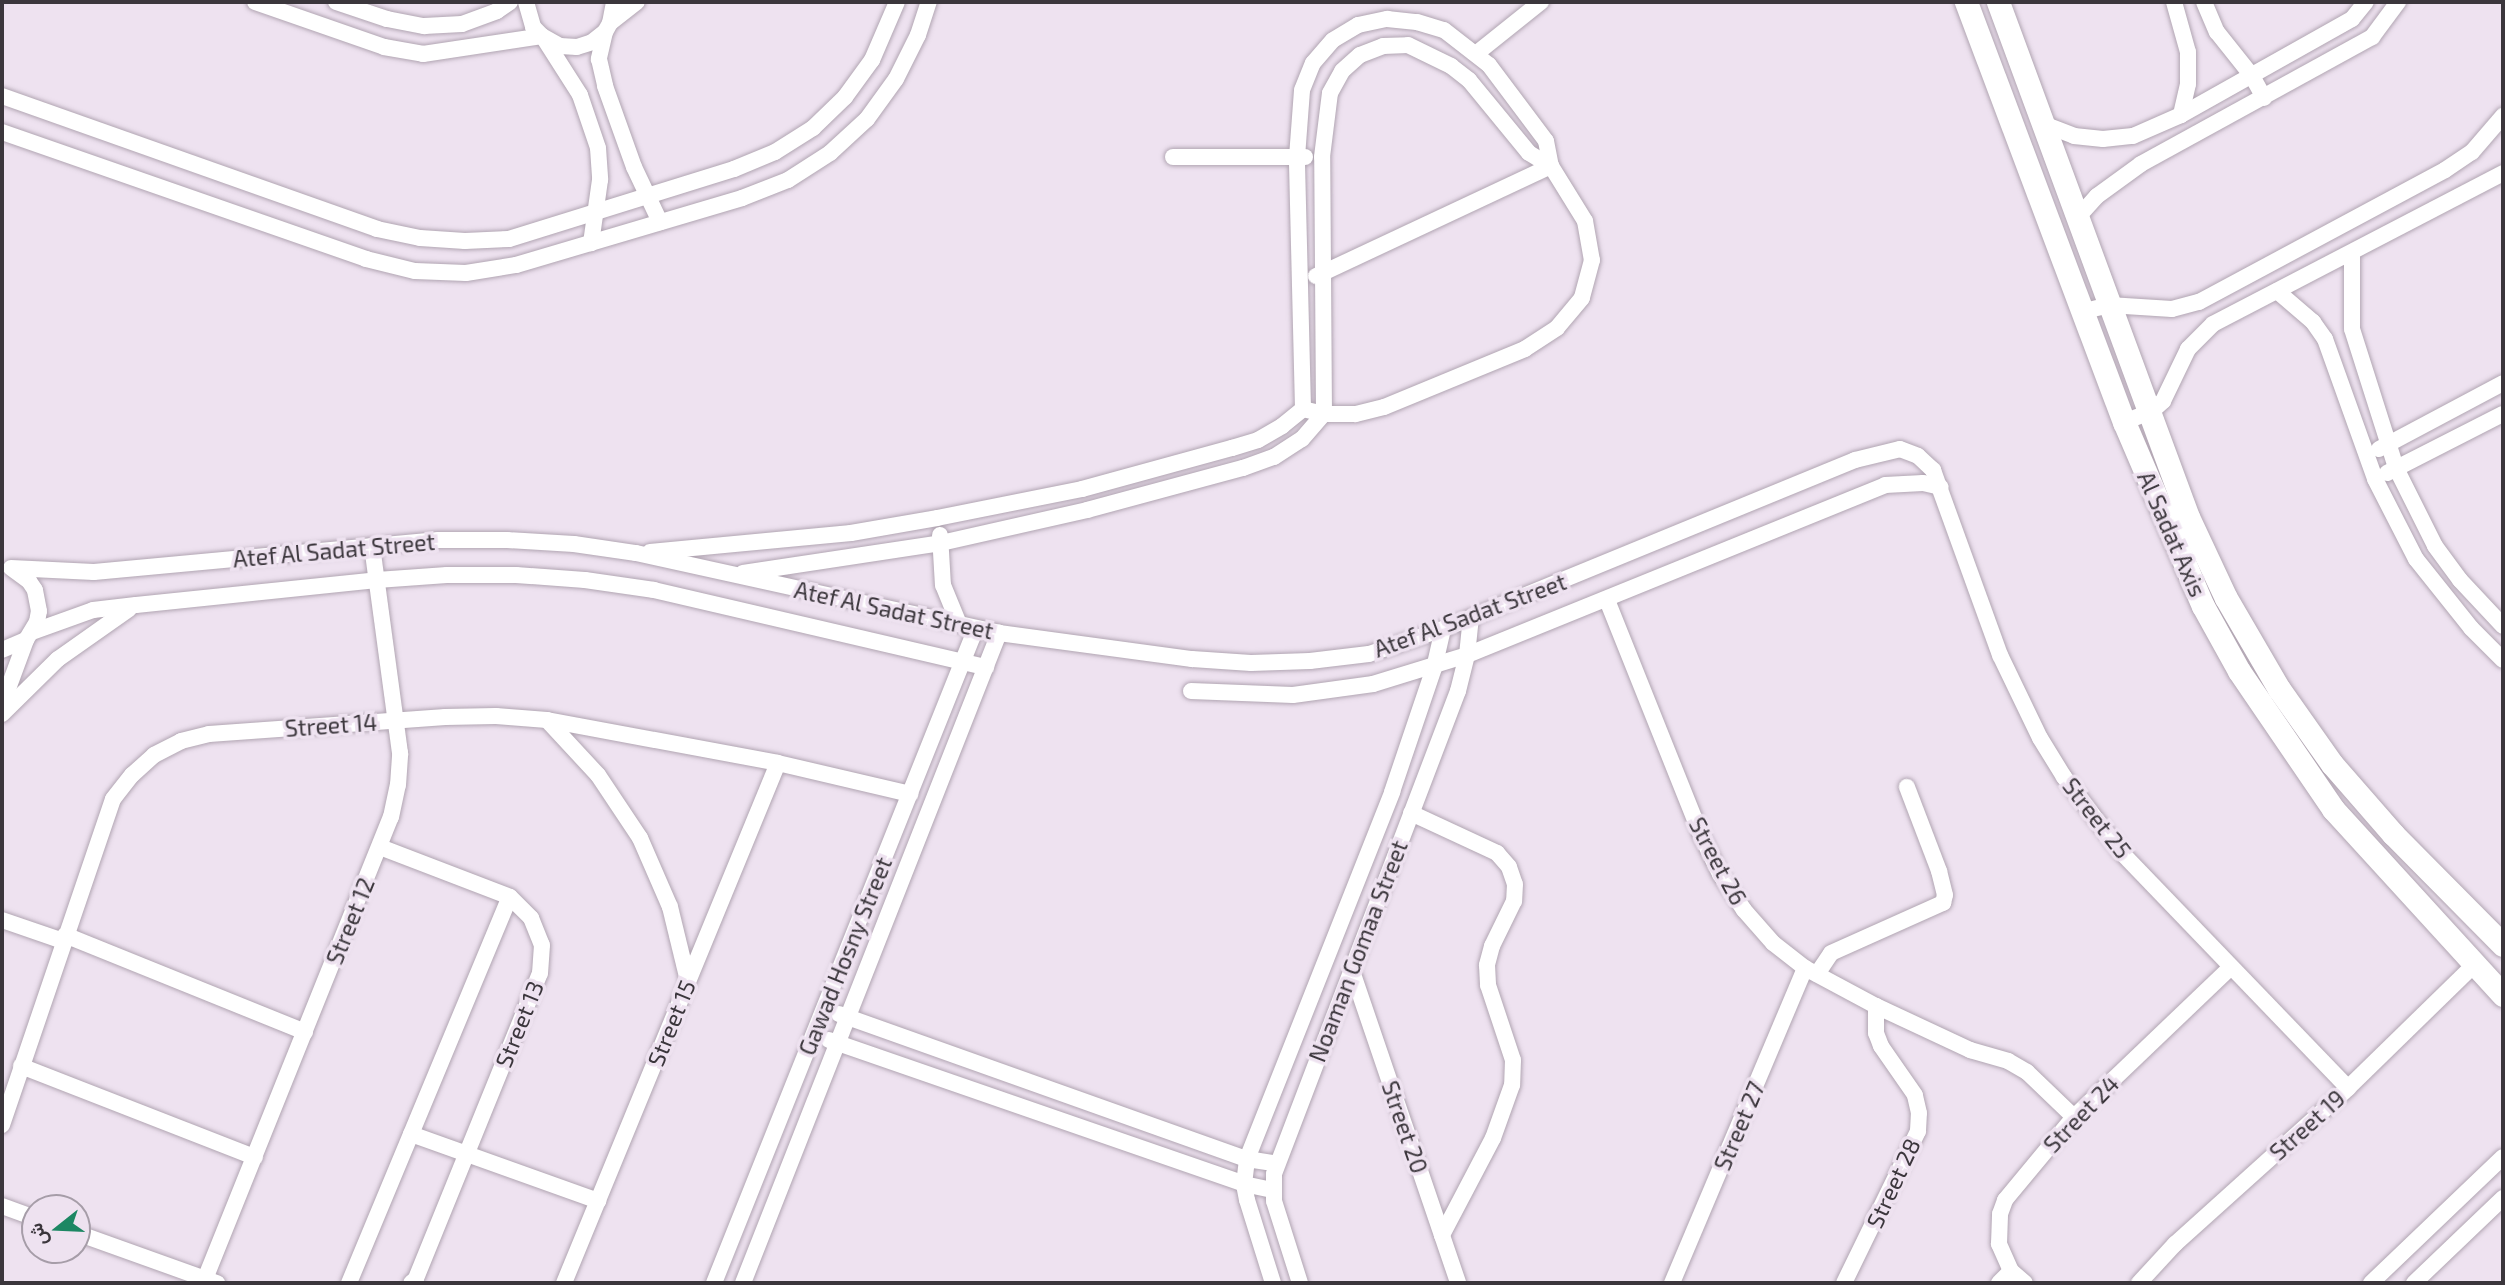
<!DOCTYPE html>
<meta charset="utf-8">
<style>
body{margin:0}
#map{position:relative;width:2505px;height:1285px;overflow:hidden;background:#eee2f0;font-family:"Exo 2",Vazirmatn,sans-serif}
div>[style]{position:absolute}
[style*='--x']{left:calc(var(--x)*1px);top:calc(var(--y)*1px);width:calc(var(--w)*1px);rotate:calc(var(--a)*1deg)}
.roads{filter:drop-shadow(0 0 2px #b1a5b2) drop-shadow(0 0 2px #b1a5b2)}
.street>*{height:16px;margin:-8px;padding:0 8px;transform-origin:8px;border-radius:8px;background:#fff}
.secondary>*{height:23px;margin:-11.5px;padding:0 11.5px;transform-origin:11.5px;border-radius:11.5px;background:#fff}
span{translate:-50% -50%;white-space:nowrap;text-align:center;line-height:1.15;-webkit-text-stroke:7px #eee2f0;paint-order:stroke}
.street-label{font-size:23px;color:#3b363c}
.frame{position:absolute;inset:0;border:4px solid #3b363c;pointer-events:none}
.north{position:absolute;left:21px;top:1194px;width:70px;height:70px;box-sizing:border-box;background:#eee2f0;border:2px solid #a69da8;border-radius:50%;rotate:252deg;font-size:19px;font-weight:700;line-height:28px;text-align:center;color:#3b363c}
.north::after{content:'';display:block;margin:auto;width:24px;height:32px;background:#1c8763;clip-path:polygon(50% 0,100% 100%,50% 72%,0 100%)}
</style>
<div id="map">
<div class="roads">
<div class="street">
<i style="--x:255;--y:2;--w:137;--a:19.2"></i>
<i style="--x:384;--y:47;--w:40;--a:10"></i>
<i style="--x:423;--y:54;--w:120;--a:-8.6"></i>
<i style="--x:336;--y:2;--w:54;--a:18.4"></i>
<i style="--x:387;--y:19;--w:38;--a:11"></i>
<i style="--x:424;--y:26;--w:38;--a:-3"></i>
<i style="--x:462;--y:24;--w:37;--a:-20"></i>
<i style="--x:497;--y:11;--w:16;--a:-35"></i>
<i style="--x:526;--y:2;--w:26;--a:74"></i>
<i style="--x:533;--y:27;--w:13;--a:45"></i>
<i style="--x:542;--y:36;--w:21;--a:29"></i>
<i style="--x:560;--y:46;--w:17;--a:3"></i>
<i style="--x:577;--y:47;--w:16;--a:-18"></i>
<i style="--x:592;--y:42;--w:16;--a:-38"></i>
<i style="--x:605;--y:32;--w:10;--a:-61"></i>
<i style="--x:610;--y:23;--w:21;--a:-79"></i>
<i style="--x:2174;--y:2;--w:52;--a:74.4"></i>
<i style="--x:2188;--y:52;--w:32;--a:90"></i>
<i style="--x:2188;--y:84;--w:32;--a:103"></i>
<i style="--x:2204;--y:2;--w:33;--a:67"></i>
<i style="--x:2217;--y:32;--w:56;--a:51.5"></i>
<i style="--x:2252;--y:76;--w:25;--a:61"></i>
<i style="--x:610;--y:23;--w:34;--a:-38"></i>
<i style="--x:605;--y:32;--w:28;--a:103"></i>
<i style="--x:599;--y:59;--w:28;--a:77"></i>
<i style="--x:605;--y:86;--w:86;--a:70.3"></i>
<i style="--x:634;--y:167;--w:61;--a:64.7"></i>
<i style="--x:545;--y:40;--w:65;--a:57.5"></i>
<i style="--x:580;--y:95;--w:56;--a:71.2"></i>
<i style="--x:598;--y:148;--w:32;--a:86"></i>
<i style="--x:600;--y:180;--w:64;--a:98.1"></i>
<i style="--x:1477;--y:53;--w:82;--a:-38.6"></i>
<i style="--x:2;--y:96;--w:398;--a:19.5"></i>
<i style="--x:377;--y:229;--w:44;--a:11.8"></i>
<i style="--x:420;--y:238;--w:45;--a:3.8"></i>
<i style="--x:465;--y:241;--w:44;--a:-2.6"></i>
<i style="--x:509;--y:239;--w:236;--a:-17.3"></i>
<i style="--x:734;--y:169;--w:44;--a:-22.5"></i>
<i style="--x:775;--y:152;--w:45;--a:-32.3"></i>
<i style="--x:813;--y:128;--w:45;--a:-44.1"></i>
<i style="--x:845;--y:97;--w:46;--a:-53.9"></i>
<i style="--x:872;--y:60;--w:63;--a:-66.7"></i>
<i style="--x:2046;--y:125;--w:30;--a:21"></i>
<i style="--x:2074;--y:136;--w:29;--a:6"></i>
<i style="--x:2103;--y:139;--w:30;--a:-6"></i>
<i style="--x:2133;--y:136;--w:52;--a:-23.6"></i>
<i style="--x:2181;--y:115;--w:196;--a:-29.3"></i>
<i style="--x:2352;--y:19;--w:22;--a:-51"></i>
<i style="--x:2;--y:132;--w:386;--a:19.2"></i>
<i style="--x:366;--y:259;--w:50;--a:13.8"></i>
<i style="--x:415;--y:271;--w:51;--a:2.2"></i>
<i style="--x:466;--y:273;--w:51;--a:-9.1"></i>
<i style="--x:516;--y:265;--w:236;--a:-16.5"></i>
<i style="--x:742;--y:198;--w:49;--a:-21.4"></i>
<i style="--x:788;--y:180;--w:50;--a:-32.7"></i>
<i style="--x:830;--y:153;--w:50;--a:-42.6"></i>
<i style="--x:867;--y:119;--w:49;--a:-54.1"></i>
<i style="--x:896;--y:79;--w:49;--a:-63.4"></i>
<i style="--x:918;--y:35;--w:35;--a:-72"></i>
<i style="--x:1173;--y:157;--w:132;--a:0"></i>
<i style="--x:2079;--y:216;--w:27;--a:-48"></i>
<i style="--x:2097;--y:196;--w:54;--a:-36"></i>
<i style="--x:2141;--y:164;--w:264;--a:-28.8"></i>
<i style="--x:2372;--y:37;--w:44;--a:-53.4"></i>
<i style="--x:2352;--y:253;--w:76;--a:90"></i>
<i style="--x:2352;--y:329;--w:146;--a:72.4"></i>
<i style="--x:2396;--y:468;--w:87;--a:63.4"></i>
<i style="--x:2435;--y:546;--w:42;--a:53.7"></i>
<i style="--x:2460;--y:580;--w:63;--a:46.9"></i>
<i style="--x:1316;--y:276;--w:259;--a:-25.1"></i>
<i style="--x:2277;--y:291;--w:48;--a:40.7"></i>
<i style="--x:2313;--y:322;--w:21;--a:55"></i>
<i style="--x:2325;--y:339;--w:149;--a:70.3"></i>
<i style="--x:2375;--y:479;--w:90;--a:62.9"></i>
<i style="--x:2416;--y:559;--w:88;--a:51.4"></i>
<i style="--x:2471;--y:628;--w:45;--a:45"></i>
<i style="--x:2081;--y:312;--w:29;--a:-14"></i>
<i style="--x:2109;--y:305;--w:63;--a:3.6"></i>
<i style="--x:2172;--y:309;--w:28;--a:-15"></i>
<i style="--x:2199;--y:302;--w:279;--a:-28.2"></i>
<i style="--x:2445;--y:170;--w:32;--a:-34"></i>
<i style="--x:2472;--y:152;--w:48;--a:-49.3"></i>
<i style="--x:2124;--y:422;--w:30;--a:-21"></i>
<i style="--x:2152;--y:411;--w:15;--a:-42"></i>
<i style="--x:2163;--y:401;--w:58;--a:-64.3"></i>
<i style="--x:2188;--y:349;--w:35;--a:-45"></i>
<i style="--x:2213;--y:324;--w:327;--a:-27.5"></i>
<i style="--x:2379;--y:449;--w:140;--a:-28"></i>
<i style="--x:2387;--y:473;--w:130;--a:-27"></i>
<i style="--x:940;--y:535;--w:50;--a:86.6"></i>
<i style="--x:943;--y:585;--w:42;--a:67.7"></i>
<i style="--x:650;--y:552;--w:202;--a:-5.4"></i>
<i style="--x:851;--y:533;--w:87;--a:-9.9"></i>
<i style="--x:937;--y:518;--w:148;--a:-11.3"></i>
<i style="--x:1082;--y:489;--w:156;--a:-15.3"></i>
<i style="--x:1232;--y:448;--w:27;--a:-17"></i>
<i style="--x:1258;--y:440;--w:28;--a:-30"></i>
<i style="--x:1282;--y:426;--w:27;--a:-39"></i>
<i style="--x:1303;--y:409;--w:252;--a:-91.4"></i>
<i style="--x:1297;--y:157;--w:67;--a:-85.7"></i>
<i style="--x:1302;--y:90;--w:29;--a:-68"></i>
<i style="--x:1313;--y:63;--w:30;--a:-49"></i>
<i style="--x:1333;--y:40;--w:29;--a:-31"></i>
<i style="--x:1358;--y:25;--w:30;--a:-12"></i>
<i style="--x:1387;--y:19;--w:30;--a:6"></i>
<i style="--x:1417;--y:22;--w:28;--a:17"></i>
<i style="--x:1444;--y:30;--w:57;--a:37.9"></i>
<i style="--x:1489;--y:65;--w:95;--a:53.1"></i>
<i style="--x:1546;--y:141;--w:25;--a:79"></i>
<i style="--x:1551;--y:166;--w:65;--a:58.3"></i>
<i style="--x:1585;--y:221;--w:40;--a:80"></i>
<i style="--x:1592;--y:260;--w:39;--a:105"></i>
<i style="--x:1582;--y:298;--w:39;--a:130"></i>
<i style="--x:1557;--y:328;--w:38;--a:147"></i>
<i style="--x:1525;--y:349;--w:152;--a:157.6"></i>
<i style="--x:1384;--y:407;--w:30;--a:166"></i>
<i style="--x:1355;--y:414;--w:31;--a:180"></i>
<i style="--x:1324;--y:414;--w:22;--a:-167"></i>
<i style="--x:11;--y:568;--w:83;--a:2.8"></i>
<i style="--x:94;--y:572;--w:346;--a:-5.3"></i>
<i style="--x:439;--y:540;--w:68;--a:0"></i>
<i style="--x:507;--y:540;--w:67;--a:3.4"></i>
<i style="--x:574;--y:544;--w:63;--a:8.3"></i>
<i style="--x:636;--y:553;--w:372;--a:12.4"></i>
<i style="--x:999;--y:633;--w:195;--a:7.7"></i>
<i style="--x:1192;--y:659;--w:59;--a:3.9"></i>
<i style="--x:1251;--y:663;--w:59;--a:-1.9"></i>
<i style="--x:1310;--y:661;--w:59;--a:-6.8"></i>
<i style="--x:1369;--y:654;--w:78;--a:-18.7"></i>
<i style="--x:1443;--y:629;--w:445;--a:-22.3"></i>
<i style="--x:1855;--y:460;--w:46;--a:-13.7"></i>
<i style="--x:1900;--y:449;--w:19;--a:21"></i>
<i style="--x:1918;--y:456;--w:21;--a:43"></i>
<i style="--x:1933;--y:470;--w:197;--a:70.1"></i>
<i style="--x:2000;--y:655;--w:92;--a:64.3"></i>
<i style="--x:2040;--y:738;--w:46;--a:58.4"></i>
<i style="--x:2064;--y:777;--w:94;--a:52.8"></i>
<i style="--x:2121;--y:852;--w:327;--a:46.1"></i>
<i style="--x:743;--y:573;--w:200;--a:-8.6"></i>
<i style="--x:941;--y:543;--w:150;--a:-12.7"></i>
<i style="--x:1087;--y:510;--w:162;--a:-15.1"></i>
<i style="--x:1243;--y:468;--w:33;--a:-20"></i>
<i style="--x:1274;--y:457;--w:33;--a:-33"></i>
<i style="--x:1302;--y:439;--w:33;--a:-49"></i>
<i style="--x:1324;--y:414;--w:257;--a:-90.4"></i>
<i style="--x:1322;--y:157;--w:64;--a:-82.9"></i>
<i style="--x:1330;--y:93;--w:25;--a:-61"></i>
<i style="--x:1342;--y:71;--w:24;--a:-42"></i>
<i style="--x:1360;--y:55;--w:25;--a:-21"></i>
<i style="--x:1383;--y:46;--w:25;--a:-2"></i>
<i style="--x:1408;--y:45;--w:48;--a:26"></i>
<i style="--x:1451;--y:66;--w:23;--a:38"></i>
<i style="--x:1469;--y:80;--w:94;--a:50.6"></i>
<i style="--x:1529;--y:153;--w:26;--a:31"></i>
<i style="--x:1607;--y:600;--w:253;--a:68.2"></i>
<i style="--x:1701;--y:835;--w:43;--a:64"></i>
<i style="--x:1720;--y:874;--w:43;--a:56.3"></i>
<i style="--x:1744;--y:910;--w:44;--a:48.7"></i>
<i style="--x:1773;--y:943;--w:41;--a:38"></i>
<i style="--x:1805;--y:968;--w:81;--a:28.2"></i>
<i style="--x:1876;--y:1006;--w:104;--a:25.1"></i>
<i style="--x:1970;--y:1050;--w:40;--a:16"></i>
<i style="--x:2008;--y:1061;--w:22;--a:30"></i>
<i style="--x:2027;--y:1072;--w:65;--a:43.8"></i>
<i style="--x:32;--y:632;--w:65;--a:-19.8"></i>
<i style="--x:93;--y:610;--w:43;--a:-6.6"></i>
<i style="--x:136;--y:605;--w:242;--a:-5.9"></i>
<i style="--x:377;--y:580;--w:70;--a:-4.1"></i>
<i style="--x:447;--y:575;--w:69;--a:0"></i>
<i style="--x:516;--y:575;--w:69;--a:4.1"></i>
<i style="--x:585;--y:580;--w:70;--a:8.2"></i>
<i style="--x:654;--y:590;--w:341;--a:13.1"></i>
<i style="--x:2;--y:650;--w:26;--a:-23"></i>
<i style="--x:26;--y:640;--w:21;--a:-59"></i>
<i style="--x:37;--y:622;--w:11;--a:-80"></i>
<i style="--x:39;--y:611;--w:21;--a:-101"></i>
<i style="--x:35;--y:590;--w:11;--a:-124"></i>
<i style="--x:29;--y:581;--w:19;--a:-144"></i>
<i style="--x:1191;--y:691;--w:102;--a:2.2"></i>
<i style="--x:1293;--y:695;--w:81;--a:-7.8"></i>
<i style="--x:1373;--y:684;--w:98;--a:-17.1"></i>
<i style="--x:1467;--y:655;--w:451;--a:-22.1"></i>
<i style="--x:1885;--y:485;--w:38;--a:-3"></i>
<i style="--x:1923;--y:483;--w:18;--a:13"></i>
<i style="--x:2;--y:705;--w:69;--a:-69.7"></i>
<i style="--x:2;--y:714;--w:78;--a:-44.5"></i>
<i style="--x:58;--y:659;--w:87;--a:-35.2"></i>
<i style="--x:547;--y:720;--w:75;--a:47.2"></i>
<i style="--x:598;--y:775;--w:76;--a:56.3"></i>
<i style="--x:640;--y:838;--w:75;--a:66.5"></i>
<i style="--x:670;--y:907;--w:76;--a:76.3"></i>
<i style="--x:1411;--y:813;--w:95;--a:24.9"></i>
<i style="--x:1497;--y:853;--w:18;--a:49"></i>
<i style="--x:1509;--y:867;--w:18;--a:71"></i>
<i style="--x:1515;--y:884;--w:17;--a:93"></i>
<i style="--x:1514;--y:901;--w:50;--a:116.1"></i>
<i style="--x:1492;--y:946;--w:20;--a:105"></i>
<i style="--x:1487;--y:965;--w:20;--a:87"></i>
<i style="--x:1488;--y:985;--w:79;--a:71.6"></i>
<i style="--x:1513;--y:1060;--w:25;--a:92"></i>
<i style="--x:1512;--y:1085;--w:56;--a:109.7"></i>
<i style="--x:1493;--y:1138;--w:110;--a:117.7"></i>
<i style="--x:380;--y:847;--w:139;--a:21"></i>
<i style="--x:510;--y:897;--w:30;--a:45"></i>
<i style="--x:531;--y:918;--w:29;--a:68"></i>
<i style="--x:542;--y:945;--w:28;--a:94"></i>
<i style="--x:540;--y:973;--w:330;--a:112.1"></i>
<i style="--x:416;--y:1279;--w:6;--a:141"></i>
<i style="--x:2;--y:920;--w:65;--a:19"></i>
<i style="--x:65;--y:935;--w:259;--a:22"></i>
<i style="--x:1352;--y:971;--w:330;--a:71.2"></i>
<i style="--x:1817;--y:974;--w:25;--a:-56"></i>
<i style="--x:1831;--y:953;--w:123;--a:-24.1"></i>
<i style="--x:1943;--y:903;--w:8;--a:-76"></i>
<i style="--x:1945;--y:895;--w:25;--a:-104"></i>
<i style="--x:1939;--y:871;--w:90;--a:-110.9"></i>
<i style="--x:839;--y:1014;--w:433;--a:19.6"></i>
<i style="--x:1247;--y:1159;--w:30;--a:9"></i>
<i style="--x:829;--y:1040;--w:439;--a:19.1"></i>
<i style="--x:1244;--y:1184;--w:30;--a:12"></i>
<i style="--x:21;--y:1066;--w:251;--a:21.3"></i>
<i style="--x:2;--y:1125;--w:344;--a:-71.2"></i>
<i style="--x:113;--y:799;--w:31;--a:-52"></i>
<i style="--x:132;--y:775;--w:30;--a:-42"></i>
<i style="--x:154;--y:755;--w:30;--a:-27"></i>
<i style="--x:181;--y:741;--w:29;--a:-14"></i>
<i style="--x:209;--y:734;--w:237;--a:-4.1"></i>
<i style="--x:445;--y:717;--w:51;--a:-1.1"></i>
<i style="--x:496;--y:716;--w:51;--a:4.5"></i>
<i style="--x:547;--y:720;--w:235;--a:10.5"></i>
<i style="--x:778;--y:763;--w:136;--a:13.2"></i>
<i style="--x:411;--y:1134;--w:199;--a:19.7"></i>
<i style="--x:2;--y:1206;--w:35;--a:20"></i>
<i style="--x:77;--y:1233;--w:149;--a:19.7"></i>
<i style="--x:205;--y:1279;--w:498;--a:-68.1"></i>
<i style="--x:391;--y:817;--w:33;--a:-78"></i>
<i style="--x:398;--y:785;--w:32;--a:-86"></i>
<i style="--x:400;--y:753;--w:209;--a:-97.7"></i>
<i style="--x:349;--y:1283;--w:418;--a:-67.4"></i>
<i style="--x:564;--y:1283;--w:562;--a:-67.63"></i>
<i style="--x:714;--y:1283;--w:705;--a:-68.2"></i>
<i style="--x:743;--y:1283;--w:699;--a:-68.5"></i>
<i style="--x:1273;--y:1283;--w:87;--a:-107.4"></i>
<i style="--x:1247;--y:1200;--w:16;--a:-101"></i>
<i style="--x:1244;--y:1184;--w:25;--a:-83"></i>
<i style="--x:1247;--y:1159;--w:395;--a:-68.4"></i>
<i style="--x:1392;--y:792;--w:131;--a:-71.3"></i>
<i style="--x:1434;--y:668;--w:40;--a:-77"></i>
<i style="--x:1300;--y:1283;--w:86;--a:-107.6"></i>
<i style="--x:1274;--y:1201;--w:27;--a:-90"></i>
<i style="--x:1274;--y:1174;--w:517;--a:-69.15"></i>
<i style="--x:1458;--y:691;--w:37;--a:-76"></i>
<i style="--x:1467;--y:655;--w:36;--a:-84"></i>
<i style="--x:1672;--y:1283;--w:342;--a:-67.1"></i>
<i style="--x:1844;--y:1283;--w:169;--a:-64"></i>
<i style="--x:1918;--y:1131;--w:18;--a:-87"></i>
<i style="--x:1919;--y:1113;--w:18;--a:-103"></i>
<i style="--x:1915;--y:1095;--w:60;--a:-124.8"></i>
<i style="--x:1881;--y:1046;--w:14;--a:-111"></i>
<i style="--x:1876;--y:1033;--w:27;--a:-90"></i>
<i style="--x:1999;--y:1283;--w:17;--a:-45"></i>
<i style="--x:2025;--y:1283;--w:18;--a:-139"></i>
<i style="--x:2011;--y:1271;--w:30;--a:-114"></i>
<i style="--x:1999;--y:1244;--w:30;--a:-88"></i>
<i style="--x:2000;--y:1214;--w:15;--a:-70"></i>
<i style="--x:2005;--y:1200;--w:108;--a:-50.3"></i>
<i style="--x:2074;--y:1117;--w:216;--a:-43.7"></i>
<i style="--x:2139;--y:1283;--w:53;--a:-47.3"></i>
<i style="--x:2175;--y:1244;--w:233;--a:-42"></i>
<i style="--x:2348;--y:1088;--w:177;--a:-44.3"></i>
<i style="--x:2371;--y:1283;--w:182;--a:-43.7"></i>
<i style="--x:2414;--y:1283;--w:123;--a:-43.7"></i>
</div>
<div class="secondary">
<i style="--x:1966;--y:2;--w:449;--a:69.4"></i>
<i style="--x:2124;--y:422;--w:200;--a:66.8"></i>
<i style="--x:2203;--y:606;--w:74;--a:61"></i>
<i style="--x:2239;--y:671;--w:167;--a:55.7"></i>
<i style="--x:2333;--y:809;--w:252;--a:47.6"></i>
<i style="--x:1998;--y:2;--w:549;--a:69.75"></i>
<i style="--x:2188;--y:517;--w:89;--a:64.9"></i>
<i style="--x:2226;--y:598;--w:105;--a:59.8"></i>
<i style="--x:2279;--y:689;--w:92;--a:54.8"></i>
<i style="--x:2332;--y:764;--w:93;--a:48.9"></i>
<i style="--x:2393;--y:834;--w:156;--a:45.3"></i>
</div>
</div>
<div class="street-label">
<span style="left:2172px;top:534px;rotate:66deg">Al Sadat Axis</span>
<span style="left:334px;top:550px;rotate:-5deg">Atef Al Sadat Street</span>
<span style="left:894px;top:610px;rotate:12deg">Atef Al Sadat Street</span>
<span style="left:1470px;top:615px;rotate:-20deg">Atef Al Sadat Street</span>
<span style="left:331px;top:725px;rotate:-4deg">Street 14</span>
<span style="left:2097px;top:818px;rotate:52deg">Street 25</span>
<span style="left:1718px;top:861px;rotate:62deg">Street 26</span>
<span style="left:350px;top:921px;rotate:-68deg">Street 12</span>
<span style="left:1358px;top:951px;rotate:-69deg">Noaman Gomaa Street</span>
<span style="left:845px;top:956px;rotate:-68deg">Gawad Hosny Street</span>
<span style="left:671px;top:1023px;rotate:-68deg">Street 15</span>
<span style="left:519px;top:1024px;rotate:-68deg">Street 13</span>
<span style="left:2081px;top:1114px;rotate:-46deg">Street 24</span>
<span style="left:2307px;top:1125px;rotate:-42deg">Street 19</span>
<span style="left:1739px;top:1126px;rotate:-67deg">Street 27</span>
<span style="left:1405px;top:1127px;rotate:71deg">Street 20</span>
<span style="left:1893px;top:1183px;rotate:-65deg">Street 28</span>
</div>
<div class="frame"></div>
<div class="north">ش</div>
</div>
